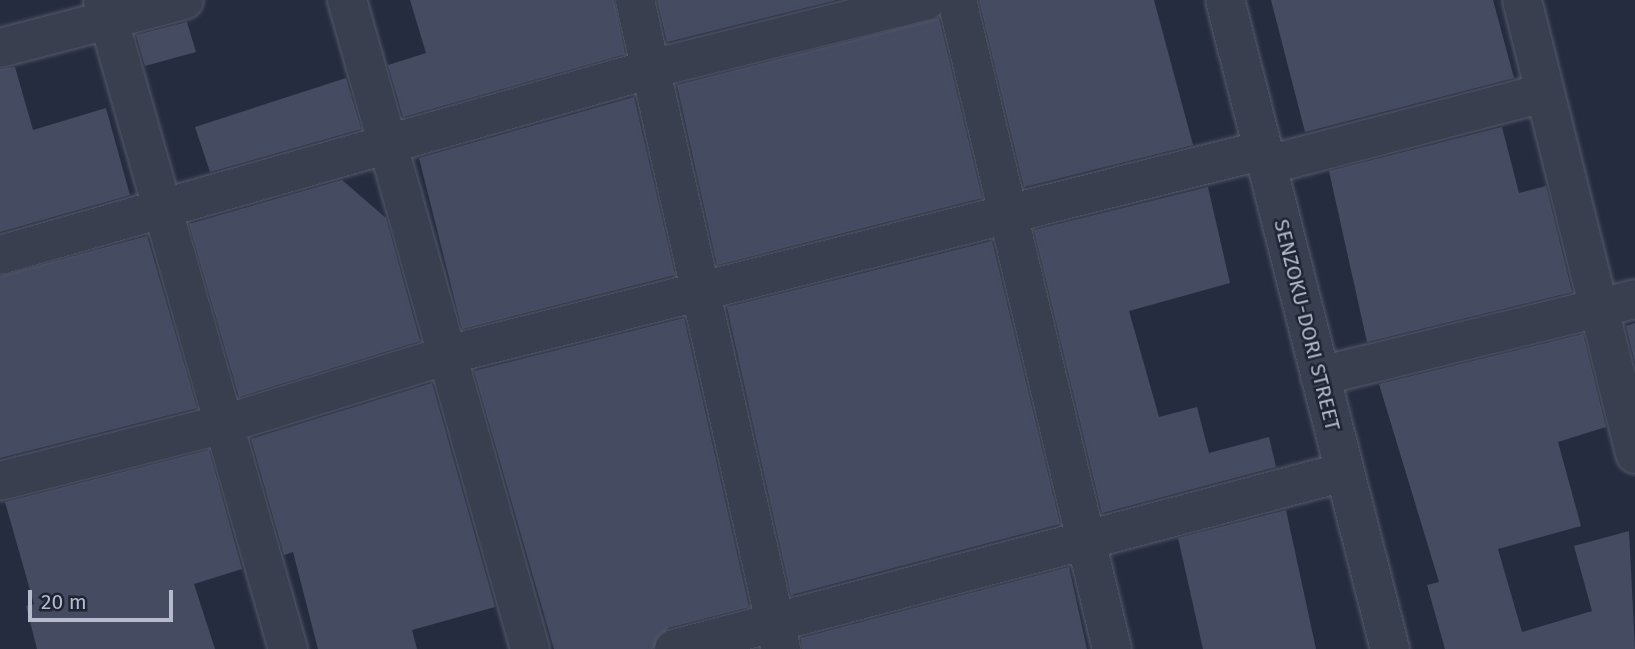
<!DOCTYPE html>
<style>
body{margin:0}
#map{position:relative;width:1635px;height:649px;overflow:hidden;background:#262c40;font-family:"Fira Sans",sans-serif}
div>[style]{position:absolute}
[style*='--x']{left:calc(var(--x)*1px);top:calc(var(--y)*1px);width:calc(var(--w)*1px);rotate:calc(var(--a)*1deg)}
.building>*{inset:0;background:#454b61}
.roads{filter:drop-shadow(0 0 2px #555a6a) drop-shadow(0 0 2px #555a6a)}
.minor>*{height:38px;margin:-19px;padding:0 19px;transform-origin:19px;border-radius:19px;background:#3a3f50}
span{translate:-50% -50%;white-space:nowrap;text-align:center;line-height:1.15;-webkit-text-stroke:5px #1f2435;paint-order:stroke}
.street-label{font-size:21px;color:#b6baca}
.scale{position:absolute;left:28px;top:590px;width:145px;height:32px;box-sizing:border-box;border:4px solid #b6baca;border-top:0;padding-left:9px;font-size:21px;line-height:24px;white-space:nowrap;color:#b6baca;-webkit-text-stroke:5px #1f2435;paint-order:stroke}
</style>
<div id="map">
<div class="building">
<i style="clip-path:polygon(410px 0,614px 0,625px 54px,403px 117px,388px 65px,426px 53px)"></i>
<i style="clip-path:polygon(657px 0,837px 0,667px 42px)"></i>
<i style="clip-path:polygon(979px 0,1154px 0,1193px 145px,1024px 187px)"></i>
<i style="clip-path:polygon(1271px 0,1493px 0,1514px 78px,1305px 132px)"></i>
<i style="clip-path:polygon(939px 18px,982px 198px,717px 265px,677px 85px)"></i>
<i style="clip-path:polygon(187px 22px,196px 52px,145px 66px,136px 35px)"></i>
<i style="clip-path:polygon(15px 67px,33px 130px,106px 108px,130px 195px,0 232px,0 69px)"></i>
<i style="clip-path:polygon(346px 78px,361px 129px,210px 172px,195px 127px)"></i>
<i style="clip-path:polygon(634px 97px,675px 275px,462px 329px,419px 158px)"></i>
<i style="clip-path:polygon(1502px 127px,1519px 193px,1546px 186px,1572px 292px,1367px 342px,1329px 171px)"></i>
<i style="clip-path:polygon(342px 180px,386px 218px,420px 341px,239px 397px,189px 224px)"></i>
<i style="clip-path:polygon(1208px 187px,1230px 283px,1129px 311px,1159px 417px,1197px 407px,1209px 453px,1269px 437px,1276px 467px,1102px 513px,1034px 230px)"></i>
<i style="clip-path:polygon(147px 236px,197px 408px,0 458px,0 276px)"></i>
<i style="clip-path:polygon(992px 241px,1060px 524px,791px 595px,727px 307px)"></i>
<i style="clip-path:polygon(684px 318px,749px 607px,668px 628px,653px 649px,554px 649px,474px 371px)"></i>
<i style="clip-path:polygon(1635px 323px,1635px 363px,1626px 326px)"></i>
<i style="clip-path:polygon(1583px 334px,1606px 427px,1558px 442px,1581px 526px,1498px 549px,1522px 632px,1592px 611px,1574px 546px,1629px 531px,1635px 649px,1445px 649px,1427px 585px,1439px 582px,1379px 384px)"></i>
<i style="clip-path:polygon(432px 383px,495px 607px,412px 630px,417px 649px,318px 649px,293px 552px,284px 555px,251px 439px)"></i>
<i style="clip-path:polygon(209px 450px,242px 569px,194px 584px,215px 649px,37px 649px,26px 606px,34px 604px,5px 502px)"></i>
<i style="clip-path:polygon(1286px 510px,1316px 649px,1203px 649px,1178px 538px)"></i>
<i style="clip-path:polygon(1069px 567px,1087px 649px,802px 649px,801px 638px)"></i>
</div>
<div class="roads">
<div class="minor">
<i style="--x:103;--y:0;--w:675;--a:74.09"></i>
<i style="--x:347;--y:0;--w:674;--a:74.25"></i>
<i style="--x:635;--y:0;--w:665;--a:77.32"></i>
<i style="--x:957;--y:0;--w:667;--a:76.57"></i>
<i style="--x:1225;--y:0;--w:670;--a:75.74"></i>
<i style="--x:1522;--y:0;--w:468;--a:76"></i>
<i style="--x:0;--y:48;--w:190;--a:-14.6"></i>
<i style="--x:1267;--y:165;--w:286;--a:-14.6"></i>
<i style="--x:0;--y:255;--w:677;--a:-15.95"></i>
<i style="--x:651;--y:69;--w:284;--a:-14"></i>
<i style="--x:1320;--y:376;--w:324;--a:-13.7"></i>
<i style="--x:0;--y:481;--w:231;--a:-14.3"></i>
<i style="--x:224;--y:424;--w:238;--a:-17.1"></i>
<i style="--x:451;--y:354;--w:837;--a:-14.1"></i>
<i style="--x:674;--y:649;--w:693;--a:-14.8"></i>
</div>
</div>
<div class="street-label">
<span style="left:1307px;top:325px;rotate:76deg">SENZOKU-DORI STREET</span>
</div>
<div class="scale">20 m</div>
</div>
